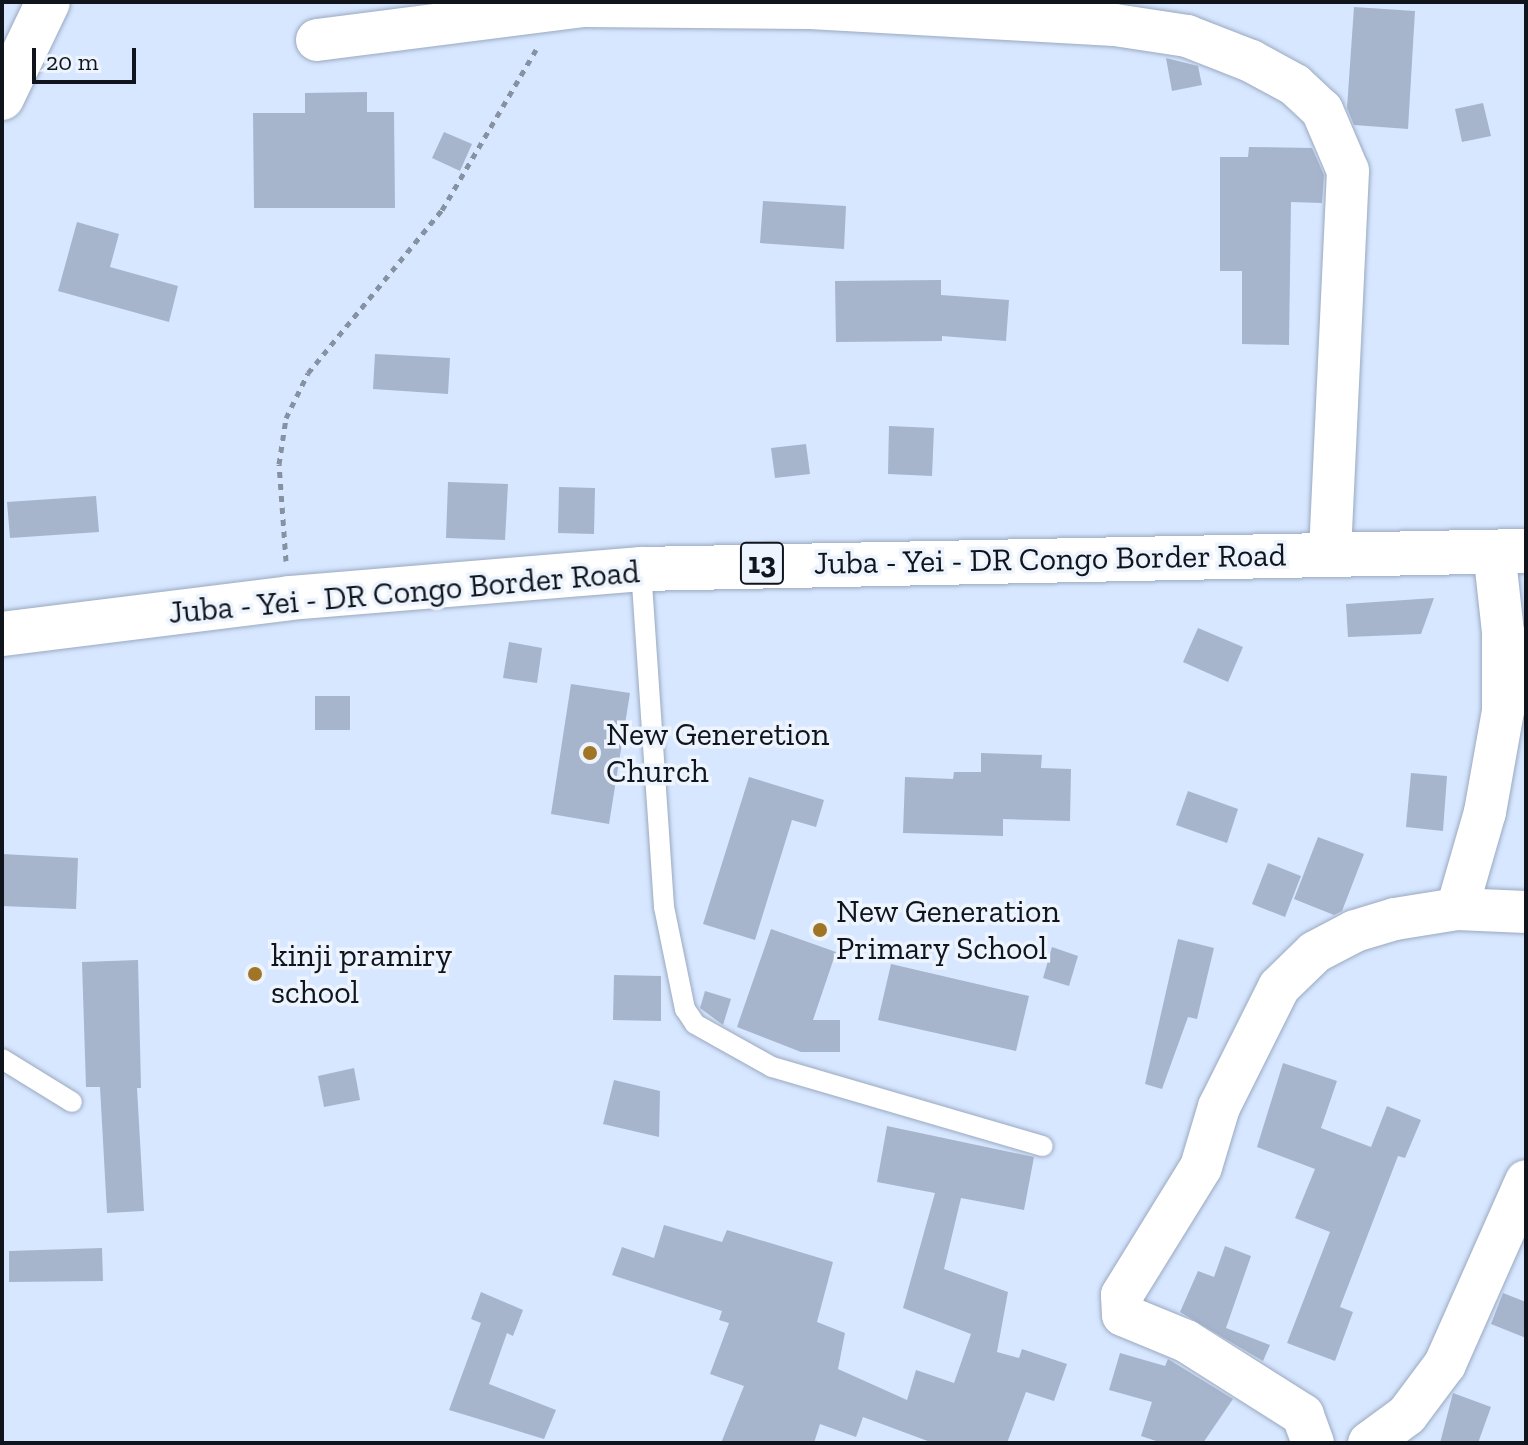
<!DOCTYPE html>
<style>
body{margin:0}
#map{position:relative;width:1528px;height:1445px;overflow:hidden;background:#d7e7ff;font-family:"Zilla Slab",serif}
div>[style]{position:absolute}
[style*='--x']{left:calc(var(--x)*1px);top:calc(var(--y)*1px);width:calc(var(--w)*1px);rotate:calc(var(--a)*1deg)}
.building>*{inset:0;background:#a6b5cc}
.path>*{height:5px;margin-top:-2.5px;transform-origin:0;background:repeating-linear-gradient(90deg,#8691a2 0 6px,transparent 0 12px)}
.roads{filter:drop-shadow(0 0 2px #9aa9c0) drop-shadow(0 0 2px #9aa9c0)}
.lane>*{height:20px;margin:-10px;padding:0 10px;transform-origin:10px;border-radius:10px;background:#fff}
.street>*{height:42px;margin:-21px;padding:0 21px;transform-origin:21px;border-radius:21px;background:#fff}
.secondary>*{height:44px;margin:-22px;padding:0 22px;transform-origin:22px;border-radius:22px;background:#fff}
.primary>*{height:44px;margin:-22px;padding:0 22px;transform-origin:22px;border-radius:22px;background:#fff}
.dots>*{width:22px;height:22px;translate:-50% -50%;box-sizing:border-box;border:4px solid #edf4fd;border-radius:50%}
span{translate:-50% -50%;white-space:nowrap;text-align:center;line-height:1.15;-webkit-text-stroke:7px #edf4fd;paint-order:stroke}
.shield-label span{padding:2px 6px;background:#edf4fd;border:2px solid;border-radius:6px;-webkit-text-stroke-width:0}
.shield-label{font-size:30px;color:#10151d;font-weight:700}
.street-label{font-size:32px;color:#10151d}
.poi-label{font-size:32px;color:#10151d}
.left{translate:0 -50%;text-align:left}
.frame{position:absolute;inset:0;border:4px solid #10151d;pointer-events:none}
.scale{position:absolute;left:32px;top:48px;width:104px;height:36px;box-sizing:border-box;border:4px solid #10151d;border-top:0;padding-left:10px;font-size:24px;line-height:28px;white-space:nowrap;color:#10151d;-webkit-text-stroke:6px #edf4fd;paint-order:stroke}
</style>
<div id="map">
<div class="building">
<i style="clip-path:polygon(1354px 7px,1415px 11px,1408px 129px,1354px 125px,1347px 108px)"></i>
<i style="clip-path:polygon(1166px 58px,1198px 66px,1202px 85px,1172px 91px)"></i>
<i style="clip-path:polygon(367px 92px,367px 112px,394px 112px,395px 208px,254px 208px,253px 113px,305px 113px,305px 93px)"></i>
<i style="clip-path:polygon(1483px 103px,1491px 136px,1462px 142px,1455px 109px)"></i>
<i style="clip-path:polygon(444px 132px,472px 144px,460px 171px,432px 158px)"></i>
<i style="clip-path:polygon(1249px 147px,1312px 148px,1324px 175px,1322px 203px,1291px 202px,1289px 345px,1242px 344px,1242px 271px,1220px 271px,1220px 157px,1248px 157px)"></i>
<i style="clip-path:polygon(763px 201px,846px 206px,844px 249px,760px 243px)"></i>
<i style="clip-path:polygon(77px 222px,119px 234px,110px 267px,178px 286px,169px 322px,58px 291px)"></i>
<i style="clip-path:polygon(941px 280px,941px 295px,1009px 300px,1006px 341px,942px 336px,942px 341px,836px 342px,835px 281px)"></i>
<i style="clip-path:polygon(375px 354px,450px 358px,448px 394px,373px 389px)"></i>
<i style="clip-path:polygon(889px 426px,934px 428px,932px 476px,888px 474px)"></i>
<i style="clip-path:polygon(806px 444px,810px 474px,775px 478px,771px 448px)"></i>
<i style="clip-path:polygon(448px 482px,508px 484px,505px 540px,446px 538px)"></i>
<i style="clip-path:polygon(559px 487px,595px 488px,594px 534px,558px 533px)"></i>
<i style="clip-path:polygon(96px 496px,99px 532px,10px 538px,7px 502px)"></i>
<i style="clip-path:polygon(1434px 598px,1421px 634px,1348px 637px,1346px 604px)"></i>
<i style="clip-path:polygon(1198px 628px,1243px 647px,1228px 682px,1183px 662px)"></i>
<i style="clip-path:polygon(509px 642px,542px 648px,537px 683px,503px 678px)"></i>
<i style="clip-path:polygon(571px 684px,630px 693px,609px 824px,551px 814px)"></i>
<i style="clip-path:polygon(315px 696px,350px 696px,350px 730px,315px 730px)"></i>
<i style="clip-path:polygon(981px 753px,1042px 755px,1041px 768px,1071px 769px,1070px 821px,1003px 819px,1003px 836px,903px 833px,905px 777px,953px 779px,954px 772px,981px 772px)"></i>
<i style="clip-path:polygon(1411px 773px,1447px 776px,1443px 831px,1406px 827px)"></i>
<i style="clip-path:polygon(749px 777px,824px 800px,816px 827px,792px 820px,755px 940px,703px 924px)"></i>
<i style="clip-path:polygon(1188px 791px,1238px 809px,1227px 843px,1176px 825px)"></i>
<i style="clip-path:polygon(1318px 837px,1364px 854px,1342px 911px,1334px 915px,1294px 899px)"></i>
<i style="clip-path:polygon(2px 854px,78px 858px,76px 909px,2px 906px)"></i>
<i style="clip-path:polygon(1268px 863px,1301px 876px,1285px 917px,1252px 904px)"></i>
<i style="clip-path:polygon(771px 929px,836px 952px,813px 1020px,840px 1020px,840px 1052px,801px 1052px,737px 1027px)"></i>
<i style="clip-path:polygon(1178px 939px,1214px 948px,1197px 1019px,1188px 1017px,1162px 1089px,1145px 1084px)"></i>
<i style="clip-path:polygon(1052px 947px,1078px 956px,1069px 986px,1043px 978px)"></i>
<i style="clip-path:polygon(138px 960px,141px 1088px,137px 1088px,144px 1211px,107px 1213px,100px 1087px,86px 1087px,82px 962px)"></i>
<i style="clip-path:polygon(891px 964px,1029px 996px,1016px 1051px,878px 1020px)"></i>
<i style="clip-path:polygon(614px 975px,661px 976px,661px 1021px,613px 1020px)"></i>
<i style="clip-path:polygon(705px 991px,731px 999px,723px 1025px,700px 1008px)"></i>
<i style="clip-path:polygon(1283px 1063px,1337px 1081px,1321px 1128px,1371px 1147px,1387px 1106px,1421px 1120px,1405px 1158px,1398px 1156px,1340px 1307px,1353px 1312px,1335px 1361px,1287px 1343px,1330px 1232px,1295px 1218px,1315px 1169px,1257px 1147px)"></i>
<i style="clip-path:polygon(354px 1068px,360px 1100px,324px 1107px,318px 1076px)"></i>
<i style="clip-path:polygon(614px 1080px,660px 1091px,659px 1137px,603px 1124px)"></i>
<i style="clip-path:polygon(887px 1126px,1034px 1157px,1024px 1210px,961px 1198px,944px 1269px,1008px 1292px,997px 1352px,1019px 1358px,1022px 1349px,1067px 1364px,1054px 1401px,1026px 1392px,1007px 1443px,933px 1443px,863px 1417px,856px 1437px,820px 1424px,814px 1443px,721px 1443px,744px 1386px,710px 1374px,729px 1323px,719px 1320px,722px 1311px,612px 1275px,622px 1247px,654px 1258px,664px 1225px,722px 1242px,727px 1230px,833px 1262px,817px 1322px,845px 1333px,838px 1369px,907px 1400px,916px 1370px,954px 1383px,971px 1334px,903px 1308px,935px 1193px,877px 1182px)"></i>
<i style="clip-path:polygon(1225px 1246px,1251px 1256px,1226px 1328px,1270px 1345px,1263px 1361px,1180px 1312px,1198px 1271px,1214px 1277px)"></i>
<i style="clip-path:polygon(102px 1248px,103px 1281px,9px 1282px,9px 1251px)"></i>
<i style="clip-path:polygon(481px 1292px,523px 1310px,513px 1336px,507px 1333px,489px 1384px,556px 1410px,544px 1439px,449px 1410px,481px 1323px,471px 1319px)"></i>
<i style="clip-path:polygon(1503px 1293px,1526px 1302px,1526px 1338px,1491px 1324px)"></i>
<i style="clip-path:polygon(1120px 1353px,1165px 1366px,1168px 1359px,1233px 1399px,1203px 1443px,1162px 1443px,1141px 1436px,1152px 1402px,1109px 1390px)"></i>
<i style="clip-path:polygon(1453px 1393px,1491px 1407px,1478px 1443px,1440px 1443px)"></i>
</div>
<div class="path">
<i style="--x:286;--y:561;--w:97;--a:-94.1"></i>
<i style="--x:279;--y:464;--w:47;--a:-81.3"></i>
<i style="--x:286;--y:418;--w:50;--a:-63.9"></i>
<i style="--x:308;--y:373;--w:211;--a:-50.6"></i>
<i style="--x:442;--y:210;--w:186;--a:-59.6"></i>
</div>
<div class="roads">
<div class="lane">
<i style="--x:641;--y:569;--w:339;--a:86.1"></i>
<i style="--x:664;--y:907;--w:104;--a:78.4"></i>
<i style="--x:685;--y:1009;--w:18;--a:56"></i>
<i style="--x:695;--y:1024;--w:88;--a:29.2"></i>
<i style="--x:772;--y:1067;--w:282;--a:16.3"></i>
<i style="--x:2;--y:1059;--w:82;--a:31.6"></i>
</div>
<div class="street">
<i style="--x:317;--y:40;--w:269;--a:-7.3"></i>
<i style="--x:584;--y:6;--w:226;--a:0.5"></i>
<i style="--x:810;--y:8;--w:305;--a:3.2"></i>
<i style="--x:1115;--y:25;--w:73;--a:8.7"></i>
<i style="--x:1187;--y:36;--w:69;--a:21.3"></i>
<i style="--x:1251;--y:61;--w:50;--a:28.6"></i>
<i style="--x:1295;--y:85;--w:37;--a:43"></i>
<i style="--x:1322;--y:110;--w:66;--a:66.9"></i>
<i style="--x:1348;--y:171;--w:384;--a:92.7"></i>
<i style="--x:1457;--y:909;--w:101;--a:-73.9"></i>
<i style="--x:1485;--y:812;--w:103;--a:-79.9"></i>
<i style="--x:1503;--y:711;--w:79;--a:-90"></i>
<i style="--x:1503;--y:632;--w:81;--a:-96.3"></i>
<i style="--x:1313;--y:1443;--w:30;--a:-110"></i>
<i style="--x:1303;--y:1415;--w:138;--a:-147.7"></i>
<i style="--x:1186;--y:1341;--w:68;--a:-157.6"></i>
<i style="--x:1123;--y:1315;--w:20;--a:-93"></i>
<i style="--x:1122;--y:1295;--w:150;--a:-58.3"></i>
<i style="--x:1201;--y:1167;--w:63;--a:-73.3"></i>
<i style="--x:1219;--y:1107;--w:134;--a:-63.4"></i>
<i style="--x:1279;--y:987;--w:50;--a:-44.2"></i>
<i style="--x:1315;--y:952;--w:45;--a:-27.7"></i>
<i style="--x:1355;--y:931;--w:42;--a:-16.7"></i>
<i style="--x:1395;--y:919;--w:63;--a:-9.2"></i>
<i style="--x:1457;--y:909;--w:69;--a:2.5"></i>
<i style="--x:1369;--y:1443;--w:47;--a:-36.4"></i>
<i style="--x:1407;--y:1415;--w:64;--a:-53.3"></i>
<i style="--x:1445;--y:1364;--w:200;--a:-66.1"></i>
</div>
<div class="secondary">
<i style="--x:2;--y:98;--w:106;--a:-64.4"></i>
</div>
<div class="primary">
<i style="--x:2;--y:634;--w:289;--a:-7.1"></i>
<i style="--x:289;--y:598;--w:353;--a:-4.7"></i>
<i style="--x:641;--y:569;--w:885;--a:-1.17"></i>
</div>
</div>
<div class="dots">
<i style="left:590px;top:753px;background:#a07525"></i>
<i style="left:820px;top:930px;background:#a07525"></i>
<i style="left:255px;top:974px;background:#a07525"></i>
</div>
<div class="shield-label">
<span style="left:762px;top:563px">13</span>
</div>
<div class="street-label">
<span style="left:1050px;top:559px;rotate:-1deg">Juba - Yei - DR Congo Border Road</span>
<span style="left:404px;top:592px;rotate:-5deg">Juba - Yei - DR Congo Border Road</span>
</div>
<div class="poi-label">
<span class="left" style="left:606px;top:753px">New Generetion<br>Church</span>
<span class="left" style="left:836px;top:930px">New Generation<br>Primary School</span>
<span class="left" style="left:271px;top:974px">kinji pramiry<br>school</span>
</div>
<div class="frame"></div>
<div class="scale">20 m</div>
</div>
